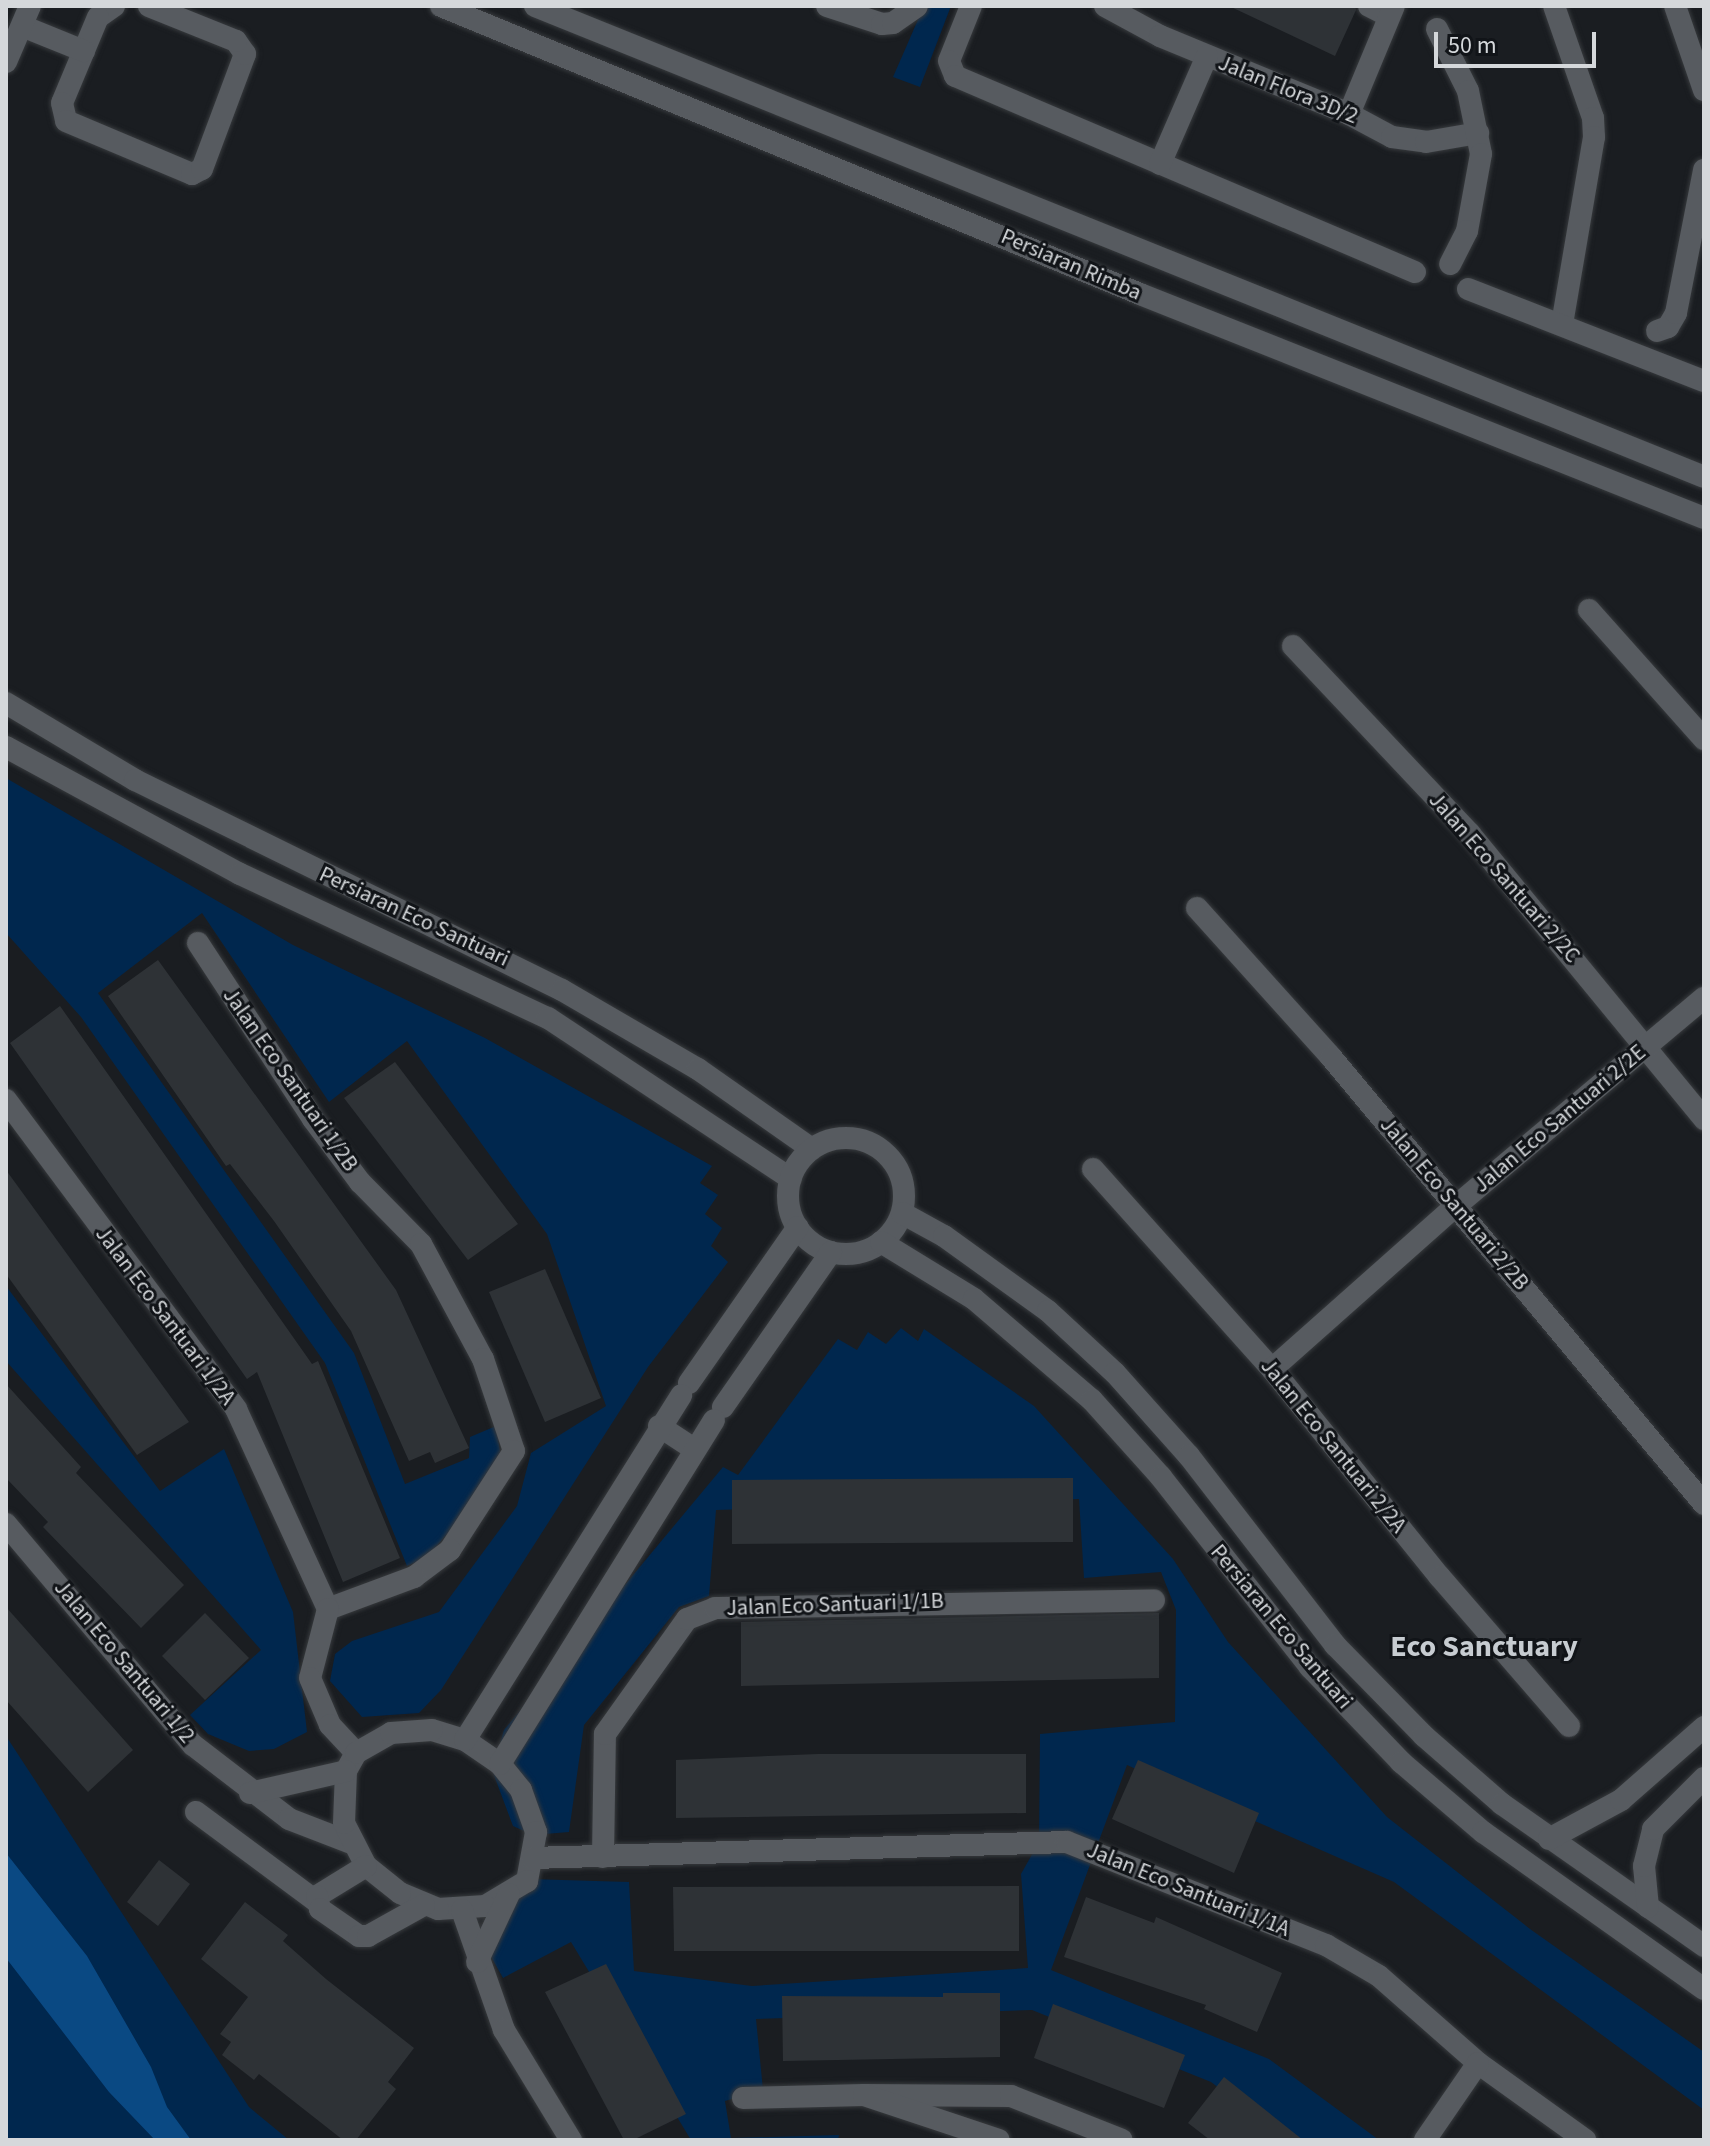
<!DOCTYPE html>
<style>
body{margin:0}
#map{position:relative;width:1710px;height:2146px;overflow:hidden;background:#1a1d21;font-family:"Source Sans 3",sans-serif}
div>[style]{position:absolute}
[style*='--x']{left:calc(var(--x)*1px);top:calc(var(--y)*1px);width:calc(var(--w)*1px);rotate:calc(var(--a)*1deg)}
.green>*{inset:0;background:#00274e}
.water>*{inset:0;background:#0a4983}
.building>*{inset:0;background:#2e3236}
.roads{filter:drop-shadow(0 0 2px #373a3d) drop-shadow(0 0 2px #373a3d)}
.minor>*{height:22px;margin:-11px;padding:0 11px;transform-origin:11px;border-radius:11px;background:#575b60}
.minor>.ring{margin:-11px;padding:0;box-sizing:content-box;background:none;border:22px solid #575b60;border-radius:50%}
span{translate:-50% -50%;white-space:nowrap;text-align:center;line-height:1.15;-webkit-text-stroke:6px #111418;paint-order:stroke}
.street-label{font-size:22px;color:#d5d8db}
.district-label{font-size:30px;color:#c7ccd1;font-weight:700}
.frame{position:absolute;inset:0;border:8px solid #d5d8db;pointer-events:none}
.scale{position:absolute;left:1434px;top:32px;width:162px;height:36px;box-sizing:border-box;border:4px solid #d5d8db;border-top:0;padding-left:10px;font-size:24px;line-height:28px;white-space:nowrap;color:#d5d8db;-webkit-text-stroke:6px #111418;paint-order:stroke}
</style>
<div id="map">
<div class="green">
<i style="clip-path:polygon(924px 6px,951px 6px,920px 87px,893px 77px)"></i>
<i style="clip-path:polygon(6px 778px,293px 945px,485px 1038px,712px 1166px,700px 1183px,718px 1195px,705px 1214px,722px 1228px,711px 1246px,728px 1262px,648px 1367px,441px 1690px,419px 1713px,362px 1717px,330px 1681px,335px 1654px,352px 1641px,439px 1612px,517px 1506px,531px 1453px,606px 1406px,547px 1234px,407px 1041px,329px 1102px,202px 913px,98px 993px,354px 1353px,405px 1484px,469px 1458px,470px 1437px,496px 1426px,501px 1457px,484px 1492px,427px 1557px,407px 1566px,325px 1363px,81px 1017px,6px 933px)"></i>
<i style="clip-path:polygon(6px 1286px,160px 1491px,224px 1449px,293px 1612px,307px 1732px,274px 1749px,249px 1751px,208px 1734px,190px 1715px,261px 1650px,6px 1361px)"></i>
<i style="clip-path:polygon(901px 1328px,918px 1341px,924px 1329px,1034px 1406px,1173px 1559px,1228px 1642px,1387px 1817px,1530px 1929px,1704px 2052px,1704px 2110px,1394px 1882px,1127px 1765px,1051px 1970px,1269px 2059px,1379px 2140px,1288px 2140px,1211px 2082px,1032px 2010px,756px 2019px,763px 2090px,725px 2101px,731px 2138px,839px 2135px,838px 2140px,691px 2140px,571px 1942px,503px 1978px,481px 1939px,529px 1879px,629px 1882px,634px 1971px,752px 1986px,1028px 1968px,1021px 1874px,1039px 1842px,1040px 1734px,1175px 1722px,1176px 1610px,1161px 1572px,1084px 1578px,1079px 1499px,716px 1510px,709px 1596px,679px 1607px,584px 1725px,569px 1832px,533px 1835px,513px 1826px,492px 1770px,504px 1730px,723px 1467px,738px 1475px,838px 1339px,857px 1350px,868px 1332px,886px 1344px)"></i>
<i style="clip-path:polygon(6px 1736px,249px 2107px,289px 2140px,6px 2140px)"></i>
</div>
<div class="water">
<i style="clip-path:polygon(6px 1853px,87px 1956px,151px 2067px,167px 2107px,191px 2140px,155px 2140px,109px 2092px,6px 1958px)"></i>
</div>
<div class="building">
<i style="clip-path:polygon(1229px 6px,1355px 6px,1356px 10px,1335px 56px)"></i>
<i style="clip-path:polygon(158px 960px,396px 1290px,469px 1448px,435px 1463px,430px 1452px,409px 1461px,351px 1331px,274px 1221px,230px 1164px,226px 1166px,108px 996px)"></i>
<i style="clip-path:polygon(60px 1006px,312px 1364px,318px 1361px,400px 1558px,343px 1582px,257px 1372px,247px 1379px,10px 1043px)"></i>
<i style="clip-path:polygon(395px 1062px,518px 1224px,468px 1260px,344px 1098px)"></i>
<i style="clip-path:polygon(6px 1170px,189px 1422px,137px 1455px,6px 1274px)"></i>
<i style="clip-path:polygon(545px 1269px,601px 1398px,545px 1422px,489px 1292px)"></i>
<i style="clip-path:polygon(6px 1384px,81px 1467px,76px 1473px,184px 1585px,141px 1628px,43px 1527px,48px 1522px,6px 1478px)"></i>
<i style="clip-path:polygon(1073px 1478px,1073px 1542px,732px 1544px,732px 1480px)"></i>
<i style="clip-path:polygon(6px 1607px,133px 1750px,88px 1792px,6px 1700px)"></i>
<i style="clip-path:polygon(205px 1613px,249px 1658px,205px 1700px,162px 1656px)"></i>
<i style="clip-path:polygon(1159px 1613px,1159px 1678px,741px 1686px,741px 1622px)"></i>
<i style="clip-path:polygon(818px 1754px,1026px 1754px,1026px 1813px,676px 1818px,676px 1760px)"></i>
<i style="clip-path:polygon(1138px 1760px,1259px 1813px,1234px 1873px,1112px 1819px)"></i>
<i style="clip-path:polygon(159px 1860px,190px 1884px,158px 1926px,127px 1902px)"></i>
<i style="clip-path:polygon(1019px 1886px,1019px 1951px,674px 1951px,673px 1887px)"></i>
<i style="clip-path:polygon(1086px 1897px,1154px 1923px,1156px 1917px,1282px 1973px,1257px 2032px,1204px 2009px,1206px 2005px,1064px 1957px)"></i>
<i style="clip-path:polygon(245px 1902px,288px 1935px,283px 1941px,326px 1979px,414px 2048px,388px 2082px,396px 2089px,356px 2140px,343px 2140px,259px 2074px,254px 2080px,222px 2055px,231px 2042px,220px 2034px,248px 1997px,201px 1959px)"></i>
<i style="clip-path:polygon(606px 1964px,686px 2114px,633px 2140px,624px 2140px,545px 1992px)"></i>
<i style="clip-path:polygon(943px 1993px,1000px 1993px,1000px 2057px,783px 2061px,782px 1996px,943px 1997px)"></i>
<i style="clip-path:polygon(1053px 2004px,1185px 2055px,1164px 2108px,1034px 2058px)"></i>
<i style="clip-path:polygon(1224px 2077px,1303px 2140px,1210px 2140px,1188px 2123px)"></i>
</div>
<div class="roads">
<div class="minor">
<i style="--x:114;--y:6;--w:19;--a:145"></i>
<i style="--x:98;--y:17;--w:93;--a:112.7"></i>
<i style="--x:62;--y:103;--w:18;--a:77"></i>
<i style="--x:66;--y:121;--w:137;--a:22.8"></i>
<i style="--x:192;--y:174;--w:11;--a:-27"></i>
<i style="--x:202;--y:169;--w:123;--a:-69.5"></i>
<i style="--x:245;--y:54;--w:16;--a:-125"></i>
<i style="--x:236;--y:41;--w:94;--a:-158.1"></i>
<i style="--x:441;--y:6;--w:756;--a:22.39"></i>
<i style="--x:1140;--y:294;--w:607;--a:21.66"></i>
<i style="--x:535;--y:6;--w:1260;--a:21.94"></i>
<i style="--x:827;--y:6;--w:58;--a:18.1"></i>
<i style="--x:882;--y:24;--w:11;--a:-5"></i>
<i style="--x:893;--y:23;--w:29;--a:-35"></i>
<i style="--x:971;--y:6;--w:59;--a:111.8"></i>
<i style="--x:949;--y:61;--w:16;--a:68"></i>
<i style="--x:955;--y:76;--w:500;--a:23.08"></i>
<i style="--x:1105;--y:6;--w:63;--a:28.6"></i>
<i style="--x:1160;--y:36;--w:204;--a:22.4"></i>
<i style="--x:1349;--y:114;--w:49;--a:28.1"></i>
<i style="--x:1392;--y:137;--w:34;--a:8"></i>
<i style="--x:1426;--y:142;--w:53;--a:-9.8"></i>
<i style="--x:1369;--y:6;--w:22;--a:27"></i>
<i style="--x:1554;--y:6;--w:119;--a:70.8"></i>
<i style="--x:1593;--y:118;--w:19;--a:87"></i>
<i style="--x:1594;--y:137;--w:190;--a:99.7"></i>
<i style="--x:1675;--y:6;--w:89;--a:71"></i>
<i style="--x:22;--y:26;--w:67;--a:22"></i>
<i style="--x:1437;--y:29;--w:69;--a:63.4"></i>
<i style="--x:1468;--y:91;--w:64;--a:78.3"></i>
<i style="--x:1481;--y:154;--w:78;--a:100.3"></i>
<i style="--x:1467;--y:231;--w:37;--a:117"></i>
<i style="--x:6;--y:62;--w:61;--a:-66.8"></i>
<i style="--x:1349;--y:114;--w:117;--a:-67.4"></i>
<i style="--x:1160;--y:164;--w:118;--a:-66.5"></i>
<i style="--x:1468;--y:289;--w:253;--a:21.3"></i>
<i style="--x:1657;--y:331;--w:12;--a:-20"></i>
<i style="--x:1668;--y:327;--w:16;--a:-60"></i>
<i style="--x:1676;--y:313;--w:146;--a:-78.9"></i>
<i style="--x:1589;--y:610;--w:173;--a:48.3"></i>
<i style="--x:1293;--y:646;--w:258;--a:46.7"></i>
<i style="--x:1470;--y:834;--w:369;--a:50.6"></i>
<i style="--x:6;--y:703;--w:150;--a:30.8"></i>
<i style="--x:135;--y:780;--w:476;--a:26.2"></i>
<i style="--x:562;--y:990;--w:157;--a:30.2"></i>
<i style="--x:698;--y:1069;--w:139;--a:35.1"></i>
<i style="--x:6;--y:747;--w:266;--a:28.5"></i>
<i style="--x:240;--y:874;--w:340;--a:25.1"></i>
<i style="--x:548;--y:1018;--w:291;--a:33.5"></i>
<i style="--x:1197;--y:908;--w:200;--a:48"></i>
<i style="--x:1331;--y:1057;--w:582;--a:50.16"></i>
<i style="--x:198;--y:943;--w:210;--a:56.8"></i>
<i style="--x:313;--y:1119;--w:79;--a:53.3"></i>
<i style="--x:360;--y:1182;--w:87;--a:45.5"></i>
<i style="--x:421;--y:1244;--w:131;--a:61.7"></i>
<i style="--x:483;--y:1359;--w:97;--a:71.4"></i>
<i style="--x:514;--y:1451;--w:118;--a:122.9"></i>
<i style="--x:450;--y:1550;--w:45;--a:143.1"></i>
<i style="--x:414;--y:1577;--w:92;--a:159.6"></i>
<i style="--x:6;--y:1100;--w:385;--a:53.3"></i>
<i style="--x:236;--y:1409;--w:220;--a:65.3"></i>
<i style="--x:328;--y:1609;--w:71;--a:104.6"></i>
<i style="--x:310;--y:1678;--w:51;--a:66.9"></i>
<i style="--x:330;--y:1725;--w:38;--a:47"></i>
<i class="ring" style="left:788px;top:1138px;width:94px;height:94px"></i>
<i style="--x:1093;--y:1169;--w:268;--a:48.2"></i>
<i style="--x:1272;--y:1369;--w:267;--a:51.1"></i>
<i style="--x:1440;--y:1577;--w:197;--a:49.1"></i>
<i style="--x:902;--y:1213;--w:48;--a:28.7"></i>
<i style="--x:944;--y:1236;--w:128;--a:35.8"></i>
<i style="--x:1048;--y:1311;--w:91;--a:42.8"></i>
<i style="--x:1115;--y:1373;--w:111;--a:48.3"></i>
<i style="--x:1189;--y:1456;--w:239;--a:52.3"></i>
<i style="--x:1335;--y:1645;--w:127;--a:45.6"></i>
<i style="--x:1424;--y:1736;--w:103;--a:41.1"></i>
<i style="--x:1502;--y:1804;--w:247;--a:35.1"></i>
<i style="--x:881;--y:1242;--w:109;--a:31.5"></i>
<i style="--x:974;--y:1299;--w:155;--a:40.6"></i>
<i style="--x:1092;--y:1400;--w:103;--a:48.1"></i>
<i style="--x:1161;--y:1477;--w:241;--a:51.9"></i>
<i style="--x:1310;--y:1667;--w:132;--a:46.2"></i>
<i style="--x:1401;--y:1762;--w:108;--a:40.5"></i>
<i style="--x:1483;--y:1832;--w:271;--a:35.4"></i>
<i style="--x:1272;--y:1369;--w:247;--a:-41.6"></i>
<i style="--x:1457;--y:1205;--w:322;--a:-40"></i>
<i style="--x:689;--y:1383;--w:190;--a:-55.1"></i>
<i style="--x:723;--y:1407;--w:189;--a:-55.1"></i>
<i style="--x:659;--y:1426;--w:42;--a:33.3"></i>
<i style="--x:6;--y:1524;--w:289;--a:49.8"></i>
<i style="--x:193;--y:1745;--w:121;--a:37.6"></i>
<i style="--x:289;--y:1819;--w:66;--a:21.2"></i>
<i style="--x:432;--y:1730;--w:34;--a:17"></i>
<i style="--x:465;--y:1740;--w:42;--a:34.4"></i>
<i style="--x:500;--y:1764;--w:33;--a:51"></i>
<i style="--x:521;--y:1790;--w:45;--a:70.3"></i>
<i style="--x:536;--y:1832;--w:50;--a:100.4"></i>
<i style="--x:527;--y:1881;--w:49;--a:149.2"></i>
<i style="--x:485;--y:1906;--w:47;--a:176.3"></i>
<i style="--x:438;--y:1909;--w:41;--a:-157.2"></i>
<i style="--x:400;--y:1893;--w:43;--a:-141.5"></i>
<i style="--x:366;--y:1866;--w:48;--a:-117.1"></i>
<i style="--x:344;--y:1823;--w:52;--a:-87.8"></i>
<i style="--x:346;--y:1771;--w:21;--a:-61"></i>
<i style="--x:356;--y:1753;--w:40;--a:-29.7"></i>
<i style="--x:391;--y:1733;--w:41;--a:-4.2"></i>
<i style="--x:465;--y:1740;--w:407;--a:-57.9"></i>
<i style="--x:500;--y:1764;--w:405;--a:-58.1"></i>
<i style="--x:250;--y:1793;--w:98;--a:-12.9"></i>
<i style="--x:196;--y:1812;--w:151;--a:36.6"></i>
<i style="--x:1549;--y:1839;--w:82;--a:-28.4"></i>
<i style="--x:1621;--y:1800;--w:111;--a:-41.3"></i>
<i style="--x:603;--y:1857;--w:123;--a:-89.1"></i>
<i style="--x:605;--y:1734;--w:141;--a:-54.5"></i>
<i style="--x:687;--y:1619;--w:30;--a:-21"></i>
<i style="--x:715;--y:1608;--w:439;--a:-1"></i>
<i style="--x:532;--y:1858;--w:535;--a:-1.71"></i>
<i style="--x:1067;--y:1842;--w:279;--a:21.7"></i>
<i style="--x:1326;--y:1945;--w:61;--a:30.3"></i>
<i style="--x:1379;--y:1976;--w:132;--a:41.3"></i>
<i style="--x:1478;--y:2063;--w:132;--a:35.7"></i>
<i style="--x:366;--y:1866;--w:57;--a:148.5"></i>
<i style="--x:317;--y:1896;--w:13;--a:77"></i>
<i style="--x:320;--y:1909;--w:47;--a:34.7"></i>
<i style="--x:359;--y:1936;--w:9;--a:0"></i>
<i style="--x:368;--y:1936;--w:64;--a:-29"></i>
<i style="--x:1648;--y:1907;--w:41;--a:-95.6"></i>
<i style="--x:1644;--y:1866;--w:38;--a:-76"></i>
<i style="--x:1653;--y:1829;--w:72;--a:-45"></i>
<i style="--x:462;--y:1910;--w:127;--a:70.7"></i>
<i style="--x:504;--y:2030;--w:129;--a:58.7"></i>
<i style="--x:477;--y:1962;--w:75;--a:-64.8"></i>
<i style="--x:864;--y:2095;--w:147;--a:0.4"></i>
<i style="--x:1011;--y:2096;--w:119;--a:21.6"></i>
<i style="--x:743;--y:2098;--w:121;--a:-1.4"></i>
<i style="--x:864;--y:2095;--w:142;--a:18.4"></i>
<i style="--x:1425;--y:2140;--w:93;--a:-55.5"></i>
</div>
</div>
<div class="street-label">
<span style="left:1288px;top:90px;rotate:22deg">Jalan Flora 3D/2</span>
<span style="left:1071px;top:265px;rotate:23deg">Persiaran Rimba</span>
<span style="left:1504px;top:878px;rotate:49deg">Jalan Eco Santuari 2/2C</span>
<span style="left:414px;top:917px;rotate:25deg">Persiaran Eco Santuari</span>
<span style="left:290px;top:1080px;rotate:55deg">Jalan Eco Santuari 1/2B</span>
<span style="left:1560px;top:1119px;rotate:-40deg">Jalan Eco Santuari 2/2E</span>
<span style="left:1454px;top:1204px;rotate:50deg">Jalan Eco Santuari 2/2B</span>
<span style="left:165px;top:1316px;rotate:53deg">Jalan Eco Santuari 1/2A</span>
<span style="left:1333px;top:1446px;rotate:51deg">Jalan Eco Santuari 2/2A</span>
<span style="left:835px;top:1605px;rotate:-2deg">Jalan Eco Santuari 1/1B</span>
<span style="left:1281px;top:1627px;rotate:50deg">Persiaran Eco Santuari</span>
<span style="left:124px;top:1662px;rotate:50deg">Jalan Eco Santuari 1/2</span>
<span style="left:1188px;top:1890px;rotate:22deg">Jalan Eco Santuari 1/1A</span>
</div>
<div class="district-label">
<span style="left:1484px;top:1647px">Eco Sanctuary</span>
</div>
<div class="frame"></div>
<div class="scale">50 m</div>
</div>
